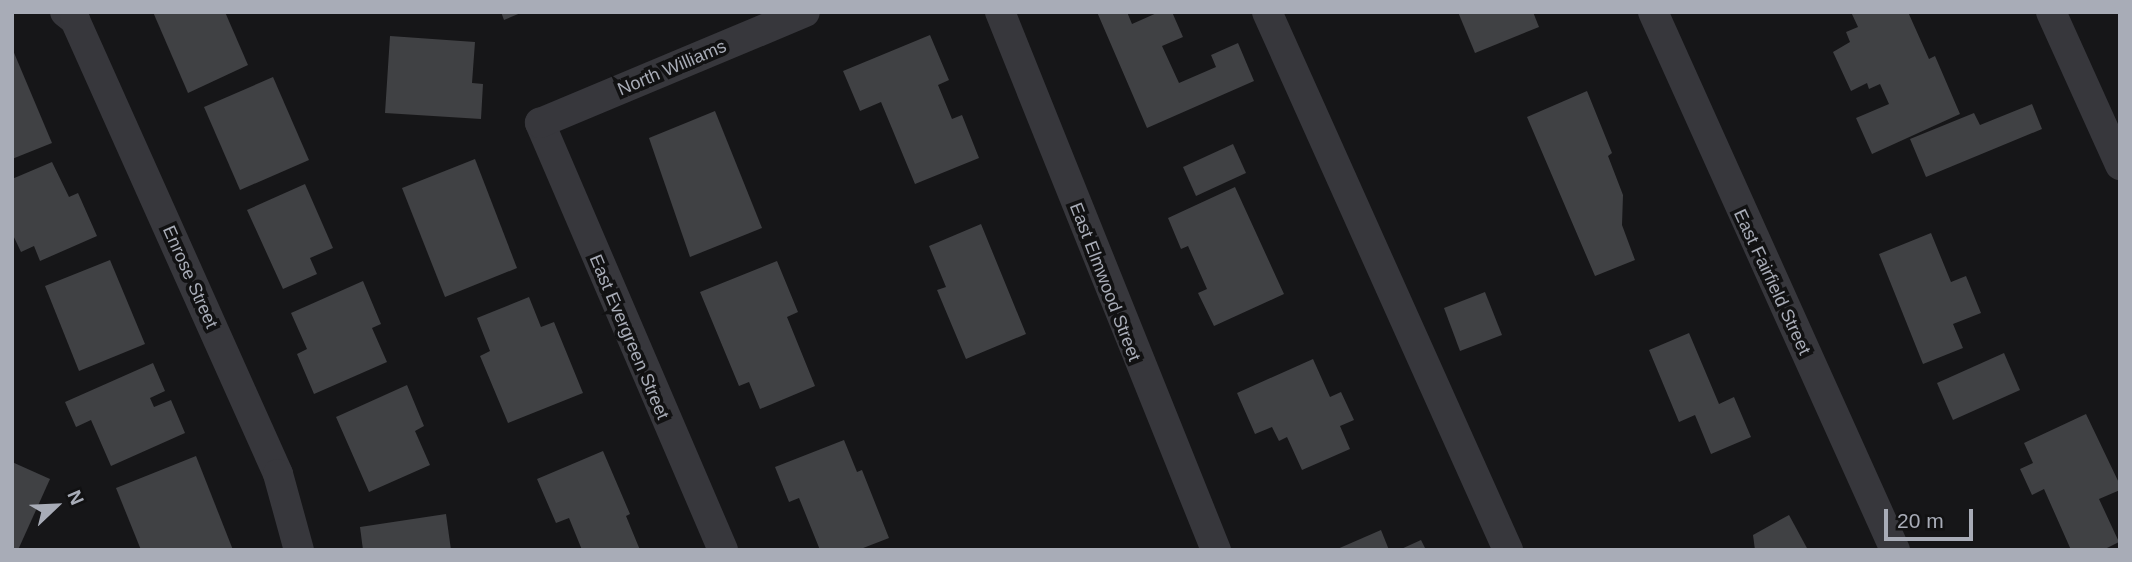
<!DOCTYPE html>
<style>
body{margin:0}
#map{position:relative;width:2132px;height:562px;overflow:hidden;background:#161618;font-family:Arial,sans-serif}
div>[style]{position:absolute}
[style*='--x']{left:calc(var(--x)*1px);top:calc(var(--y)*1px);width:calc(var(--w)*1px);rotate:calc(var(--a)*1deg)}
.building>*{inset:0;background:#404144}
.minor>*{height:30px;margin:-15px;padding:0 15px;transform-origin:15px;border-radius:15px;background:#37373c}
span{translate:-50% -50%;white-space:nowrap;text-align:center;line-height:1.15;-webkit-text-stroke:7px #111112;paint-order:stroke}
.street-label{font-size:18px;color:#a8acb7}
.frame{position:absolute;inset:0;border:14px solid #a8acb7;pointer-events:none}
.north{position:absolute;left:21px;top:471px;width:70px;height:70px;-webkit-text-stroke:5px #111112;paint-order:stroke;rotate:67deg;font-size:19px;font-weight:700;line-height:28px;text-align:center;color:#a8acb7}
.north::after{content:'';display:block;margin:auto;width:24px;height:32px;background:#a8acb7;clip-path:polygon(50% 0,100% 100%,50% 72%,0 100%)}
.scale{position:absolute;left:1884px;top:509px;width:89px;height:32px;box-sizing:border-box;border:4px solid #a8acb7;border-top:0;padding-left:9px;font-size:21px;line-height:24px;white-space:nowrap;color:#a8acb7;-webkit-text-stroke:5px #111112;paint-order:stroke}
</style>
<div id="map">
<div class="building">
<i style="clip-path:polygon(153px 12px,225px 12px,248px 65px,188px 93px)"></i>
<i style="clip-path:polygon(501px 12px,523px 12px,504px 20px)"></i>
<i style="clip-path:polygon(1097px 12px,1127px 12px,1132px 24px,1159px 12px,1172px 12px,1183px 37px,1162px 46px,1179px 83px,1216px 67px,1211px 55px,1238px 43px,1254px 81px,1147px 128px)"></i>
<i style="clip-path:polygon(1458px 12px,1533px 12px,1539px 27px,1475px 53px)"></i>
<i style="clip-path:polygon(1851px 12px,1908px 12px,1929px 59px,1935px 56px,1960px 114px,1872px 154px,1856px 118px,1889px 104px,1880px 84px,1869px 89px,1867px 83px,1851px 91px,1833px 52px,1850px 42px,1846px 32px,1858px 27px)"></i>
<i style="clip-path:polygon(930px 35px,949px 80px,938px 85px,952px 119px,962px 115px,979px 158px,915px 184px,881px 102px,860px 111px,843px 71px)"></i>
<i style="clip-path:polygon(390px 36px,475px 42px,472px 83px,483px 84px,481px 119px,385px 113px)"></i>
<i style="clip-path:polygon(12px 48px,52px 143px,12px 159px)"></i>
<i style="clip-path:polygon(273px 77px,309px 160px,240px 190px,204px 107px)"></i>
<i style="clip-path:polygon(1587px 91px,1612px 153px,1608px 156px,1623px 195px,1622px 225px,1635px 260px,1595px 276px,1527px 117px)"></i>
<i style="clip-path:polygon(2032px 104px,2042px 129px,1926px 177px,1910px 139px,1974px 113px,1980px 125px)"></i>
<i style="clip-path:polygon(715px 111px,762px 228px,690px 257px,649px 138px)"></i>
<i style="clip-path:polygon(1233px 144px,1246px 173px,1196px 196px,1183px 167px)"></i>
<i style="clip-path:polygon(475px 159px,517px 268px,445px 297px,402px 188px)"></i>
<i style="clip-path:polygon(52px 162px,69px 197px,78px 193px,97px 236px,40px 261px,34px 246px,21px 252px,12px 233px,12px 179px)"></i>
<i style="clip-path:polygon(305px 184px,333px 248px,310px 258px,317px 274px,283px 289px,247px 210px)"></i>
<i style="clip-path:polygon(1235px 187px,1284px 294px,1214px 326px,1198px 293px,1207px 289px,1188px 246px,1181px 249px,1168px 218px)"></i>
<i style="clip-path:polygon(981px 224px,1026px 334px,966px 359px,937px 290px,946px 287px,929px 246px)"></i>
<i style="clip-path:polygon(1931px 233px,1951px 282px,1966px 276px,1981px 313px,1953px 324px,1963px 348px,1923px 364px,1879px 254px)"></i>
<i style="clip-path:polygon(110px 260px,145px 344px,79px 371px,45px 286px)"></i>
<i style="clip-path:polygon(777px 261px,798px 312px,787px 317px,815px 386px,760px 409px,749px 382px,739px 386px,700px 292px)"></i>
<i style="clip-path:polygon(363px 281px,381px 324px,372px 328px,387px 362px,314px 394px,297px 354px,307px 349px,291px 313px)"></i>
<i style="clip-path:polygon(1485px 292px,1502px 335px,1460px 351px,1444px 308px)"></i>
<i style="clip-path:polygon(529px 297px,541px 327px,554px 322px,583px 393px,508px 423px,480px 356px,490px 351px,477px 318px)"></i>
<i style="clip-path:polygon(1689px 333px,1719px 404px,1734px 397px,1751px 437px,1711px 454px,1695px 415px,1679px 422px,1649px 350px)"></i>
<i style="clip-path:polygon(2004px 353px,2020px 390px,1953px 420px,1937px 383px)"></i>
<i style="clip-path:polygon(1313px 359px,1330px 397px,1341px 392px,1354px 420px,1340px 426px,1350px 449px,1302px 470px,1287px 437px,1279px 441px,1272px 427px,1255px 434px,1237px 393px)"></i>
<i style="clip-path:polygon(153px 363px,165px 391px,150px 398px,154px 407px,171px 400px,185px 433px,111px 466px,91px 420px,76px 427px,65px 402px)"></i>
<i style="clip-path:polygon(407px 385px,424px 426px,415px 431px,430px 465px,369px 492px,336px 417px)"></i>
<i style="clip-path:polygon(2086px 414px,2120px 485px,2120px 490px,2099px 499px,2119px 542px,2103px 550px,2071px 550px,2044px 489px,2032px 495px,2020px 469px,2033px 463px,2024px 443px)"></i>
<i style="clip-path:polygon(844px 440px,857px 472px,862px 470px,889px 538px,858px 550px,820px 550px,799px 498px,789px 502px,775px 467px)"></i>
<i style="clip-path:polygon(603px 451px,630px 514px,626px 516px,640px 550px,582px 550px,569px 518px,556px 523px,537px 479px)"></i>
<i style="clip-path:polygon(196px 456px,233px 550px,141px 550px,116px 488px)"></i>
<i style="clip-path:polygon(12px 462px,50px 479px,18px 550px,12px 550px)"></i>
<i style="clip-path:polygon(446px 514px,451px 550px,363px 550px,360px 527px)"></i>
<i style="clip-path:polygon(1789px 515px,1808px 550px,1755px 550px,1753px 535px)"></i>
<i style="clip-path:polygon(1381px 530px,1389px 550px,1335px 550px)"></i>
<i style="clip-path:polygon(1421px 540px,1426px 550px,1399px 550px)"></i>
</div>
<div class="minor">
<i style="--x:65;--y:12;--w:13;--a:39"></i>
<i style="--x:75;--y:20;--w:497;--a:65.9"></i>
<i style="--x:278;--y:474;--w:79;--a:74.6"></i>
<i style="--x:1000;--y:12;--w:580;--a:68.13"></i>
<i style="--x:1267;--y:12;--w:590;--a:65.87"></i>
<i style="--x:1653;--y:12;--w:590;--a:65.78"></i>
<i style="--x:2051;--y:12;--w:168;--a:65.7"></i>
<i style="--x:723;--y:550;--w:465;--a:-113.2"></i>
<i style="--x:540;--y:123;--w:287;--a:-22.7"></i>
</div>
<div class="street-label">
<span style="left:672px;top:68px;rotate:-23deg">North Williams</span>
<span style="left:190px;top:277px;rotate:66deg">Enrose Street</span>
<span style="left:1105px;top:282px;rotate:69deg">East Elmwood Street</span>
<span style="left:1772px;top:282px;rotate:65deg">East Fairfield Street</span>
<span style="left:629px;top:337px;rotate:67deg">East Evergreen Street</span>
</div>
<div class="frame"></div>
<div class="north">N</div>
<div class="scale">20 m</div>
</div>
